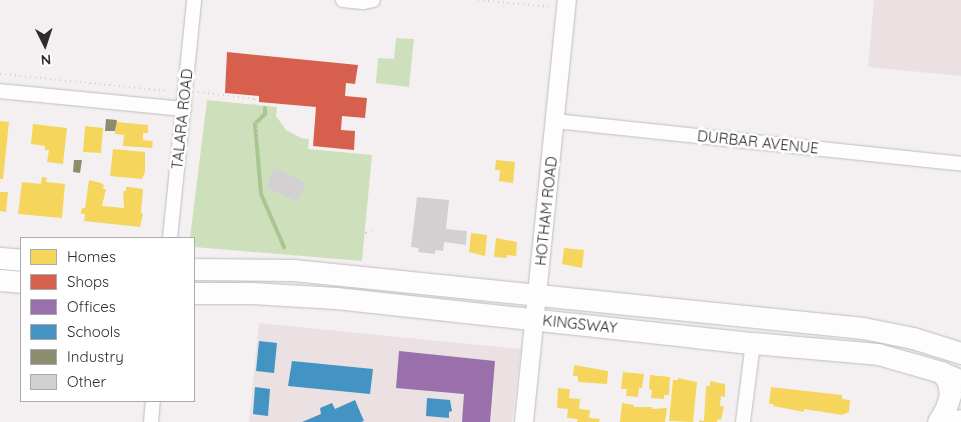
<!DOCTYPE html>
<style>
body{margin:0}
#map{position:relative;width:961px;height:422px;overflow:hidden;background:#f4f0f1;font-family:Quicksand,sans-serif}
div>[style]{position:absolute}
[style*='--x']{left:calc(var(--x)*1px);top:calc(var(--y)*1px);width:calc(var(--w)*1px);rotate:calc(var(--a)*1deg)}
.built>*{inset:0;background:#ebe1e3}
.green>*{inset:0;background:#cee0bb}
.homes>*{inset:0;background:#f6d55c}
.shops>*{inset:0;background:#d6604d}
.offices>*{inset:0;background:#9970ab}
.schools>*{inset:0;background:#4393c3}
.industry>*{inset:0;background:#8c8c6e}
.stream>*{height:4px;margin:-2px;padding:0 2px;transform-origin:2px;border-radius:2px;background:#aac690}
.building>*{inset:0;background:#d2d0d1}
.path>*{height:2px;margin-top:-1px;transform-origin:0;background:repeating-linear-gradient(90deg,#d1d0d0 0 1px,transparent 0 5px)}
.roads{filter:drop-shadow(0 0 1px #bfbcbd) drop-shadow(0 0 1px #bfbcbd)}
.minor>*{height:14px;margin:-7px;padding:0 7px;transform-origin:7px;border-radius:7px;background:#fdfdfd}
.tertiary>*{height:18px;margin:-9px;padding:0 9px;transform-origin:9px;border-radius:9px;background:#fdfdfd}
.primary>*{height:21px;margin:-10.5px;padding:0 10.5px;transform-origin:10.5px;border-radius:10.5px;background:#fdfdfd}
.trunk>*{height:22px;margin:-11px;padding:0 11px;transform-origin:11px;border-radius:11px;background:#fdfdfd}
span{translate:-50% -50%;white-space:nowrap;text-align:center;line-height:1.15;-webkit-text-stroke:5px #fff;paint-order:stroke}
.street-label{font-size:15px;color:#2d2b2b}
.legend{position:absolute;left:20px;top:237px;width:175px;height:165px;box-sizing:border-box;background:#fff;border:1px solid #abaaaa;margin:0;padding:6px 9px;list-style:none;font-size:15px;color:#2d2b2b}
.legend li{display:flex;align-items:center;gap:10px;height:25px}
.legend b{width:25px;border:1px solid #abaaaa}
.north{position:absolute;left:20px;top:20px;width:50px;height:50px;-webkit-text-stroke:4px #fff;paint-order:stroke;rotate:176deg;font-size:14px;font-weight:700;line-height:20px;text-align:center;color:#2d2b2b}
.north::after{content:'';display:block;margin:auto;width:18px;height:22px;background:#2d2b2b;clip-path:polygon(50% 0,100% 100%,50% 72%,0 100%)}
</style>
<div id="map">
<div class="built">
<i style="clip-path:polygon(874px 0,961px 0,961px 76px,868px 67px)"></i>
<i style="clip-path:polygon(259px 323px,521px 349px,512px 422px,249px 422px)"></i>
</div>
<div class="green">
<i style="clip-path:polygon(396px 38px,414px 39px,409px 87px,376px 83px,378px 58px,394px 59px)"></i>
<i style="clip-path:polygon(207px 100px,277px 107px,276px 116px,286px 130px,301px 138px,309px 139px,308px 149px,372px 155px,362px 261px,194px 247px,194px 238px,190px 238px)"></i>
</div>
<div class="homes">
<i style="clip-path:polygon(0 121px,9px 122px,3px 179px,0 179px)"></i>
<i style="clip-path:polygon(116px 122px,148px 125px,148px 133px,143px 133px,143px 140px,153px 141px,152px 148px,123px 146px,124px 135px,115px 134px)"></i>
<i style="clip-path:polygon(33px 124px,67px 128px,63px 164px,47px 162px,49px 150px,45px 150px,45px 146px,31px 144px)"></i>
<i style="clip-path:polygon(85px 126px,103px 128px,101px 153px,83px 152px)"></i>
<i style="clip-path:polygon(113px 149px,145px 152px,145px 172px,142px 179px,110px 176px)"></i>
<i style="clip-path:polygon(496px 160px,515px 162px,513px 183px,499px 181px,500px 170px,495px 170px)"></i>
<i style="clip-path:polygon(42px 177px,47px 178px,46px 182px,65px 184px,62px 218px,18px 214px,22px 182px,41px 184px)"></i>
<i style="clip-path:polygon(89px 180px,101px 183px,104px 185px,103px 189px,106px 189px,102px 206px,124px 208px,123px 191px,126px 191px,126px 187px,130px 187px,143px 189px,141px 213px,143px 214px,140px 227px,84px 221px,85px 214px,81px 214px,82px 208px,85px 208px)"></i>
<i style="clip-path:polygon(0 192px,8px 192px,6px 212px,0 211px)"></i>
<i style="clip-path:polygon(471px 233px,487px 235px,485px 256px,469px 252px)"></i>
<i style="clip-path:polygon(496px 238px,517px 242px,516px 256px,507px 255px,507px 258px,494px 257px)"></i>
<i style="clip-path:polygon(564px 248px,584px 250px,582px 268px,562px 264px)"></i>
<i style="clip-path:polygon(574px 365px,608px 371px,607px 384px,578px 382px,578px 376px,573px 376px)"></i>
<i style="clip-path:polygon(623px 372px,644px 374px,642px 388px,639px 388px,638px 397px,626px 396px,627px 389px,621px 389px)"></i>
<i style="clip-path:polygon(650px 375px,670px 377px,669px 395px,664px 395px,664px 399px,651px 398px,652px 390px,649px 389px)"></i>
<i style="clip-path:polygon(678px 378px,697px 382px,693px 422px,669px 421px,673px 380px,678px 380px)"></i>
<i style="clip-path:polygon(710px 381px,725px 384px,725px 397px,721px 396px,720px 406px,724px 406px,721px 420px,718px 419px,717px 422px,699px 422px,699px 420px,704px 421px,706px 386px,710px 386px)"></i>
<i style="clip-path:polygon(771px 387px,842px 395px,842px 399px,850px 400px,849px 412px,842px 415px,804px 409px,804px 412px,773px 406px,774px 404px,769px 404px)"></i>
<i style="clip-path:polygon(558px 388px,570px 389px,569px 398px,580px 399px,579px 409px,590px 410px,589px 418px,600px 419px,599px 422px,577px 422px,578px 419px,567px 418px,568px 409px,557px 408px)"></i>
<i style="clip-path:polygon(622px 403px,634px 405px,633px 407px,652px 407px,652px 409px,667px 408px,665px 422px,620px 422px)"></i>
</div>
<div class="shops">
<i style="clip-path:polygon(227px 52px,358px 65px,355px 84px,346px 83px,345px 96px,367px 98px,365px 118px,342px 116px,341px 130px,355px 131px,354px 150px,313px 146px,316px 107px,259px 102px,259px 96px,225px 93px)"></i>
</div>
<div class="offices">
<i style="clip-path:polygon(399px 351px,495px 361px,490px 422px,462px 422px,464px 394px,396px 388px)"></i>
</div>
<div class="schools">
<i style="clip-path:polygon(259px 341px,277px 343px,274px 373px,256px 371px)"></i>
<i style="clip-path:polygon(292px 361px,373px 369px,370px 394px,288px 386px)"></i>
<i style="clip-path:polygon(255px 387px,270px 389px,268px 416px,253px 414px)"></i>
<i style="clip-path:polygon(427px 398px,450px 400px,452px 411px,449px 412px,449px 418px,426px 416px)"></i>
<i style="clip-path:polygon(355px 400px,364px 421px,361px 422px,302px 422px,321px 414px,320px 408px,332px 403px,335px 409px)"></i>
</div>
<div class="industry">
<i style="clip-path:polygon(106px 119px,117px 120px,115px 131px,105px 131px)"></i>
<i style="clip-path:polygon(74px 160px,82px 160px,80px 173px,73px 172px)"></i>
</div>
<div class="stream">
<i style="--x:265;--y:108;--w:6;--a:90"></i>
<i style="--x:265;--y:114;--w:14;--a:135"></i>
<i style="--x:255;--y:124;--w:70;--a:85.1"></i>
<i style="--x:261;--y:194;--w:58;--a:66.5"></i>
</div>
<div class="building">
<i style="clip-path:polygon(274px 168px,306px 183px,298px 202px,266px 188px)"></i>
<i style="clip-path:polygon(417px 197px,449px 200px,446px 229px,467px 231px,466px 245px,444px 242px,443px 251px,435px 250px,435px 254px,418px 252px,419px 248px,411px 247px)"></i>
</div>
<div class="path">
<i style="--x:478;--y:0;--w:74;--a:5.4"></i>
<i style="--x:0;--y:74;--w:169;--a:5.8"></i>
<i style="--x:198;--y:92;--w:57;--a:7"></i>
<i style="--x:255;--y:99;--w:9;--a:96"></i>
<i style="--x:254;--y:108;--w:49;--a:81.7"></i>
<i style="--x:261;--y:156;--w:58;--a:25.7"></i>
<i style="--x:313;--y:181;--w:10;--a:66"></i>
<i style="--x:317;--y:190;--w:25;--a:50"></i>
<i style="--x:333;--y:209;--w:30;--a:41"></i>
<i style="--x:356;--y:229;--w:11;--a:22"></i>
<i style="--x:366;--y:233;--w:6;--a:-18"></i>
</div>
<div class="roads">
<div class="minor">
<i style="--x:343;--y:0;--w:20;--a:6"></i>
<i style="--x:363;--y:2;--w:10;--a:-11"></i>
<i style="--x:0;--y:91;--w:185;--a:5.6"></i>
<i style="--x:555;--y:121;--w:408;--a:6"></i>
<i style="--x:170;--y:238;--w:239;--a:-84.2"></i>
<i style="--x:151;--y:422;--w:21;--a:-85"></i>
<i style="--x:743;--y:422;--w:80;--a:-82.8"></i>
</div>
<div class="tertiary">
<i style="--x:524;--y:422;--w:424;--a:-84.2"></i>
</div>
<div class="primary">
<i style="--x:0;--y:258;--w:21;--a:5"></i>
<i style="--x:194;--y:269;--w:99;--a:0.6"></i>
<i style="--x:293;--y:270;--w:573;--a:5.81"></i>
<i style="--x:863;--y:328;--w:51;--a:11.3"></i>
<i style="--x:913;--y:338;--w:50;--a:17.4"></i>
<i style="--x:0;--y:280;--w:21;--a:5"></i>
<i style="--x:194;--y:293;--w:58;--a:0"></i>
<i style="--x:252;--y:293;--w:84;--a:3.4"></i>
<i style="--x:336;--y:298;--w:419;--a:6.2"></i>
<i style="--x:753;--y:343;--w:125;--a:5"></i>
<i style="--x:878;--y:354;--w:66;--a:15.9"></i>
<i style="--x:941;--y:372;--w:22;--a:24"></i>
<i style="--x:938;--y:422;--w:16;--a:-60"></i>
<i style="--x:946;--y:408;--w:14;--a:-73"></i>
<i style="--x:950;--y:395;--w:14;--a:-98"></i>
<i style="--x:948;--y:381;--w:11;--a:-128"></i>
</div>
<div class="trunk">
<i style="--x:960;--y:422;--w:1;--a:-45"></i>
</div>
</div>
<div class="street-label">
<span style="left:182px;top:119px;rotate:-84deg">TALARA ROAD</span>
<span style="left:758px;top:142px;rotate:6deg">DURBAR AVENUE</span>
<span style="left:546px;top:211px;rotate:-84deg">HOTHAM ROAD</span>
<span style="left:580px;top:324px;rotate:6deg">KINGSWAY</span>
</div>
<ul class="legend">
<li><b style="height:14px;background:#f6d55c"></b>Homes</li>
<li><b style="height:14px;background:#d6604d"></b>Shops</li>
<li><b style="height:14px;background:#9970ab"></b>Offices</li>
<li><b style="height:14px;background:#4393c3"></b>Schools</li>
<li><b style="height:14px;background:#8c8c6e"></b>Industry</li>
<li><b style="height:14px;background:#d2d0d1"></b>Other</li>
</ul>
<div class="north">N</div>
</div>
